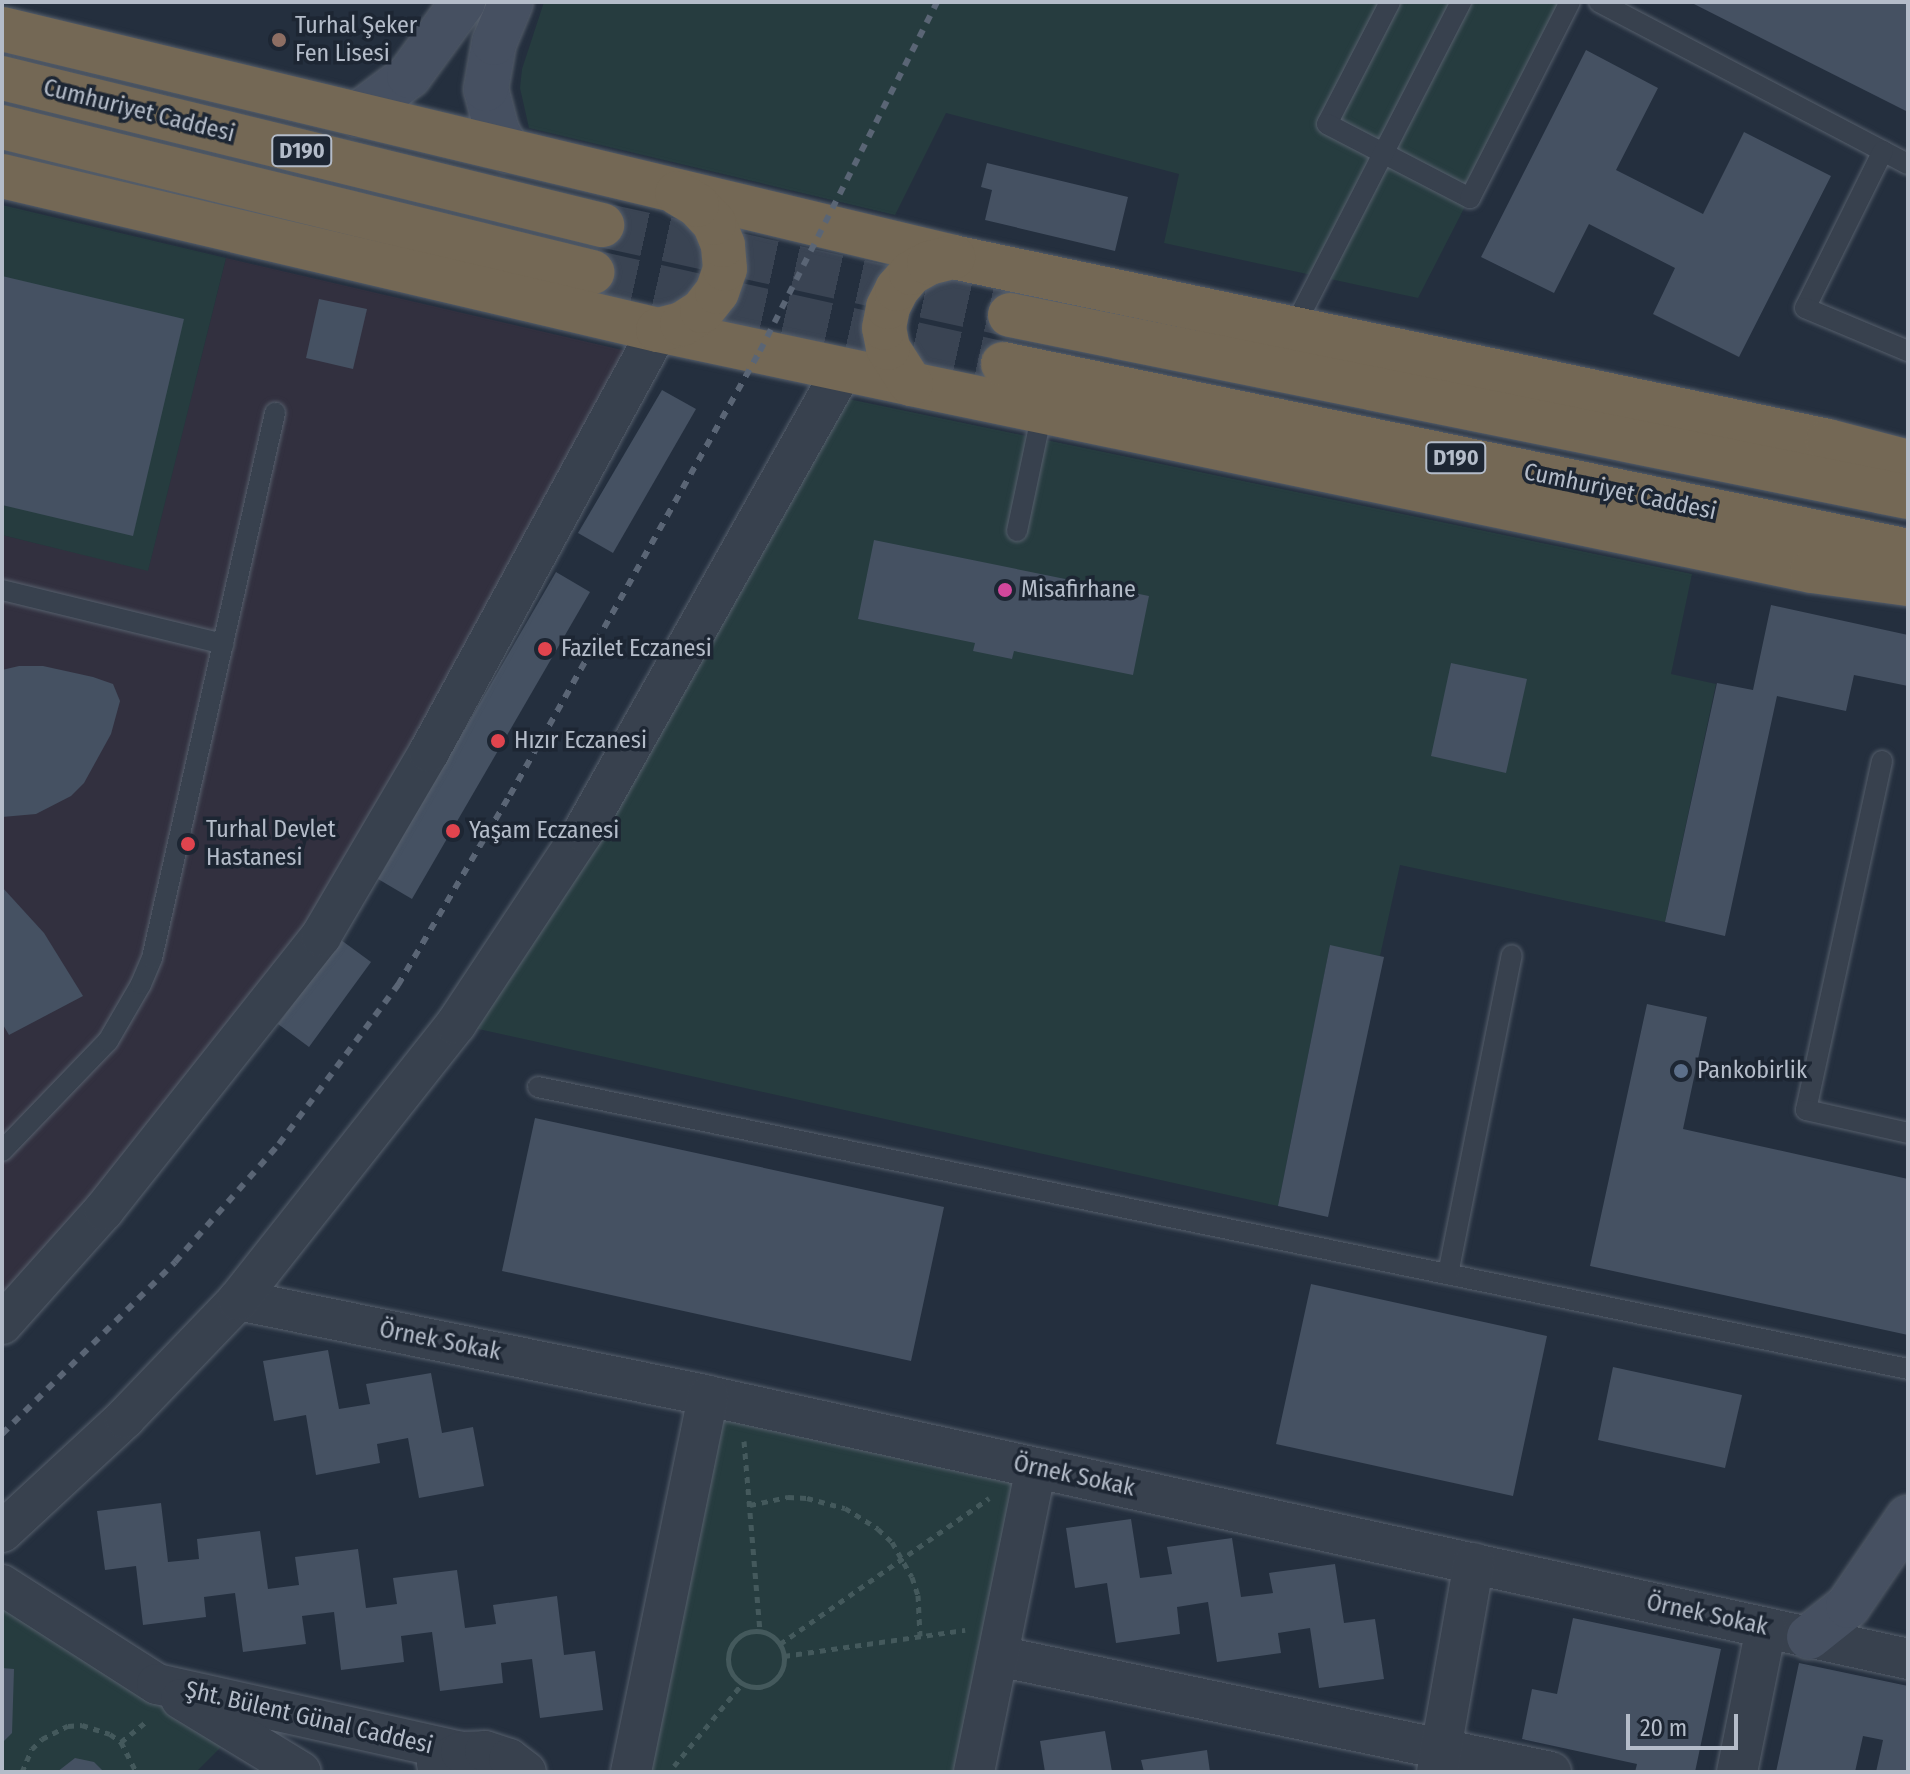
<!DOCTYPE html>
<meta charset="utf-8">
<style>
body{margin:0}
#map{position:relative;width:1910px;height:1774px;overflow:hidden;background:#242f3e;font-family:"Fira Sans Condensed",sans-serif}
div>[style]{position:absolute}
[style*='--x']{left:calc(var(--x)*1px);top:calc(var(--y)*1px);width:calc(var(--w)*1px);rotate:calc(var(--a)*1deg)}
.medical>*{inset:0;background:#32303f}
.green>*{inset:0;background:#263c3f}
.building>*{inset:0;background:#455162}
.highway-tunnel>*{height:44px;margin-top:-22px;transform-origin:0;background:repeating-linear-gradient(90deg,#3a4453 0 44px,transparent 0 66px)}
.path>*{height:5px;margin-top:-2.5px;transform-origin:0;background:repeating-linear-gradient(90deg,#44595c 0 6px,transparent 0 12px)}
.path>.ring{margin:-2.5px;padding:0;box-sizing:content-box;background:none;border:5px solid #44595c;border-radius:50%}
.roads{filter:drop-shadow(0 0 2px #565f6c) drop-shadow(0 0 2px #565f6c)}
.lane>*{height:20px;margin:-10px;padding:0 10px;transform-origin:10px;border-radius:10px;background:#38414e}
.street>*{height:40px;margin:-20px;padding:0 20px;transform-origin:20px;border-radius:20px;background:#38414e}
.secondary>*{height:44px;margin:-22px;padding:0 22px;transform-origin:22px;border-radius:22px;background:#465061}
.highway>*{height:44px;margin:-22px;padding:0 22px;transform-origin:22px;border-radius:22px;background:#746855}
.rail>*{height:6px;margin-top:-3px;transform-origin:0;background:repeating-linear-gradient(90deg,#5a6575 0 8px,transparent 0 16px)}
.dots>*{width:22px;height:22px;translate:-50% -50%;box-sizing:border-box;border:4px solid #1d2633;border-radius:50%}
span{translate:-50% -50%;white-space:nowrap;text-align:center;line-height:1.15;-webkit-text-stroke:7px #1d2633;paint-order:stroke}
.shield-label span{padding:2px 6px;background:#1d2633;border:2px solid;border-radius:6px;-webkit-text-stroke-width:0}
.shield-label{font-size:22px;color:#b4bcc9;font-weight:700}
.poi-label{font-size:24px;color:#b4bcc9}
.left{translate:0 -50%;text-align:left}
.street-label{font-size:24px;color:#b4bcc9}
.frame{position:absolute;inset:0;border:4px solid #b4bcc9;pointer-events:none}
.scale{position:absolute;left:1626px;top:1714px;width:112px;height:36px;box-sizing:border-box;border:4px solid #b4bcc9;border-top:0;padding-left:10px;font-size:24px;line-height:28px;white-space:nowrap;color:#b4bcc9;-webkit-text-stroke:6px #1d2633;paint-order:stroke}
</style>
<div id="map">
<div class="medical">
<i style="clip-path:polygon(226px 258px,644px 355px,321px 936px,2px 1324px,2px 535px,148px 570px)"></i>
</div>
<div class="green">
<i style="clip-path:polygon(544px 2px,1570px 2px,1418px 298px,1164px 243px,1179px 174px,946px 113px,895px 215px,529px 128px,520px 88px,522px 69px)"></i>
<i style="clip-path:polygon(2px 205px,226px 258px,148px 571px,2px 535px)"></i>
<i style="clip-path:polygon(829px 395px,1692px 574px,1671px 674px,1716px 684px,1665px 922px,1400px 865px,1380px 956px,1330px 946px,1278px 1206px,456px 1024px)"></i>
<i style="clip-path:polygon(708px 1396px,1036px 1468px,974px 1772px,631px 1772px)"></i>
<i style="clip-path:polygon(2px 1585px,235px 1733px,196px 1772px,2px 1772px)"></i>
</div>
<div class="building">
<i style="clip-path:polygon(1690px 2px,1908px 2px,1908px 112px)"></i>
<i style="clip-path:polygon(1586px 50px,1658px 88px,1616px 170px,1703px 214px,1744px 132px,1831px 176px,1739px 357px,1653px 314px,1675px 268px,1589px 224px,1554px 293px,1481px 257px)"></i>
<i style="clip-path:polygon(987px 163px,1128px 197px,1115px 251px,985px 220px,992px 190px,981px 187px)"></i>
<i style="clip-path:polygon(2px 276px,184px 319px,133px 536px,2px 505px)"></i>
<i style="clip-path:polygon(319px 299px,367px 309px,353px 369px,306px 358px)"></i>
<i style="clip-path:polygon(662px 390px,696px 409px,613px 553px,578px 533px)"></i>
<i style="clip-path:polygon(874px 540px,1149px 596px,1133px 675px,1014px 651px,1012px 659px,973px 651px,975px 643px,858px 619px)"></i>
<i style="clip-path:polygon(556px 572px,590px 592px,412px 899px,378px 879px)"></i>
<i style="clip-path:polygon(1771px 605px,1908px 635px,1908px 686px,1854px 675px,1846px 711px,1777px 696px,1725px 936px,1665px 922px,1717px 683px,1753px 690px)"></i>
<i style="clip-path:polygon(1451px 663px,1527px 679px,1506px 773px,1431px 756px)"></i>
<i style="clip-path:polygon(19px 666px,43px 666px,93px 677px,113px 684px,120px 701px,111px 734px,84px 783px,71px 796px,36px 814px,2px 817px,2px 670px)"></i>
<i style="clip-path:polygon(2px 887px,44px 933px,83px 996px,9px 1035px,2px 1023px)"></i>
<i style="clip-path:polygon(341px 940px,371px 962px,309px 1047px,278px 1024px)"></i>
<i style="clip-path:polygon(1330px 945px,1384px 957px,1328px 1217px,1278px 1206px)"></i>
<i style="clip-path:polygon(1647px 1004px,1707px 1017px,1683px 1129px,1908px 1179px,1908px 1335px,1590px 1266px)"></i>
<i style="clip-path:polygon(535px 1118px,944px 1207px,911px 1361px,502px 1271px)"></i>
<i style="clip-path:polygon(1311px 1284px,1547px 1336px,1513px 1496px,1276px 1444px)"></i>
<i style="clip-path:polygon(328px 1350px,339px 1409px,370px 1404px,366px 1384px,431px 1373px,442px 1433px,473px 1427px,484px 1486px,419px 1498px,408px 1438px,377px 1444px,380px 1463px,316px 1475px,306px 1415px,274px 1421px,263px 1361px)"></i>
<i style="clip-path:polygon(1613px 1367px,1742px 1395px,1725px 1468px,1598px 1440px)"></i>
<i style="clip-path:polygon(161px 1503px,168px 1562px,199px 1559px,197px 1539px,260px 1531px,268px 1589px,299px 1585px,295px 1557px,358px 1549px,366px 1608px,397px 1604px,393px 1578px,457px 1570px,465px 1628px,496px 1624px,493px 1605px,557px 1596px,564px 1655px,595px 1651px,603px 1710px,540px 1718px,532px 1659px,501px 1663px,503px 1683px,440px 1691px,432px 1632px,401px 1636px,404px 1662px,341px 1670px,334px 1612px,302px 1616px,306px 1644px,243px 1652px,235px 1593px,204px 1597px,206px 1617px,143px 1625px,136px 1566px,105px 1570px,97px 1511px)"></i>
<i style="clip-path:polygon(1131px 1519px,1140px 1578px,1172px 1574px,1167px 1547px,1232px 1538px,1241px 1597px,1273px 1593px,1269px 1573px,1335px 1564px,1344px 1623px,1375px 1619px,1384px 1679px,1319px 1688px,1310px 1628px,1278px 1633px,1281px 1653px,1217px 1662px,1208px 1602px,1177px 1607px,1180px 1634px,1116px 1643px,1107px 1583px,1075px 1588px,1066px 1528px)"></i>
<i style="clip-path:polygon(1573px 1618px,1721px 1649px,1695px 1772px,1635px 1772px,1637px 1764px,1522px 1739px,1532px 1689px,1557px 1694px)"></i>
<i style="clip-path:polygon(1799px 1663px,1908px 1686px,1908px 1772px,1876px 1772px,1883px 1740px,1863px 1736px,1855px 1772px,1776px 1772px)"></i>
<i style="clip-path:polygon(2px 1668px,14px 1669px,12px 1733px,2px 1743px)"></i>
<i style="clip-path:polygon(1105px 1731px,1112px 1772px,1045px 1772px,1040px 1741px)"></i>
<i style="clip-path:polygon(1207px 1750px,1210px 1772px,1144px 1772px,1141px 1760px)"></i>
<i style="clip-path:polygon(75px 1758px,94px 1762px,104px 1772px,57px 1772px)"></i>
</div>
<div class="highway-tunnel">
<i style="--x:602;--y:225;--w:418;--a:12.4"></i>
<i style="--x:592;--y:272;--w:421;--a:12.6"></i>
</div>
<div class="path">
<i style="--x:744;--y:1441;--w:191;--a:85.2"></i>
<i style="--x:750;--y:1505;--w:39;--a:-12"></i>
<i style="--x:788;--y:1497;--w:19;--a:3"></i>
<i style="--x:807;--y:1498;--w:39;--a:15"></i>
<i style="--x:845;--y:1508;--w:39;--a:32"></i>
<i style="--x:878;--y:1529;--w:19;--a:43"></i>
<i style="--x:892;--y:1542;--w:40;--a:60.3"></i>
<i style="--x:912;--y:1577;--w:19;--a:72"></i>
<i style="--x:918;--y:1595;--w:41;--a:87.2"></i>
<i class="ring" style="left:728px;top:1631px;width:51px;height:51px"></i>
<i style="--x:780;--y:1644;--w:255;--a:-34.9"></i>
<i style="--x:784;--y:1656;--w:183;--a:-8.2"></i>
<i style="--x:121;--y:1742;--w:35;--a:-39"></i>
<i style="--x:674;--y:1766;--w:107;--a:-50.3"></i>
<i style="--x:22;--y:1772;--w:25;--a:-67"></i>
<i style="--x:32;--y:1749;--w:14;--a:-45"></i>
<i style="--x:42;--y:1739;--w:29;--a:-27"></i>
<i style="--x:68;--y:1726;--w:14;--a:-4"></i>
<i style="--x:82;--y:1725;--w:29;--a:18"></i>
<i style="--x:110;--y:1734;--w:14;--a:36"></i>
<i style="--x:121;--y:1742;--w:34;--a:63"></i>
</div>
<div class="roads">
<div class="lane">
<i style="--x:1390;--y:2;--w:137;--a:117.3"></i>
<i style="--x:1327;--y:124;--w:161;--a:27.4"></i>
<i style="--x:1470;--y:198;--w:220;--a:-63"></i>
<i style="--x:1599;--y:2;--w:349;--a:27.7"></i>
<i style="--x:1883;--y:151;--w:175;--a:116.4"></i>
<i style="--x:1805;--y:308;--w:112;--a:22.7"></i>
<i style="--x:1293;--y:329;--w:368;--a:-62.8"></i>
<i style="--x:1017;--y:531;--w:122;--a:-78.1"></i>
<i style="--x:2;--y:590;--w:228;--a:13.7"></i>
<i style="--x:1882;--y:761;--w:357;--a:102.3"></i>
<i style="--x:1806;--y:1110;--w:105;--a:12.7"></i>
<i style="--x:538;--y:1087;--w:1399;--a:11.63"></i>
<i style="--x:2;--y:1151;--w:153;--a:-46.1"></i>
<i style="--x:108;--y:1041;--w:66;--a:-59.9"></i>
<i style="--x:141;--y:984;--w:28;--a:-67"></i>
<i style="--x:152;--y:958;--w:559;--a:-77.28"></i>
<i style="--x:1448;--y:1274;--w:325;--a:-78.7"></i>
</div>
<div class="street">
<i style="--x:238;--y:1300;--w:480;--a:11.5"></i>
<i style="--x:708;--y:1396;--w:1228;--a:12.36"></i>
<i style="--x:2;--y:1324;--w:153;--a:-48.2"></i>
<i style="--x:104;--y:1210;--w:350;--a:-51.6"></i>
<i style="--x:321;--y:936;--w:213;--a:-59.6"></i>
<i style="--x:429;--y:752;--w:480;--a:-61.5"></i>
<i style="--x:2;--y:1532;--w:168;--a:-42.8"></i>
<i style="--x:125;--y:1418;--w:163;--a:-46.2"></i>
<i style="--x:238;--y:1300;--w:352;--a:-51.7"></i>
<i style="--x:456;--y:1024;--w:230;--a:-56.5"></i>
<i style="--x:583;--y:832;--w:531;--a:-60.68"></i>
<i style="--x:2;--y:1585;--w:184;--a:32.6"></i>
<i style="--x:157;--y:1684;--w:312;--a:12.6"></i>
<i style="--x:998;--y:1656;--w:565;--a:11.85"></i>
<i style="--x:181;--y:1699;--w:140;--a:31.3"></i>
<i style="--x:437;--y:1764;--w:27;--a:-27"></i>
<i style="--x:461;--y:1752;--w:24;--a:-2"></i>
<i style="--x:485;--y:1751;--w:25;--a:18"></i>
<i style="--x:509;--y:1759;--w:21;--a:37"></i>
<i style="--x:631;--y:1772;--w:384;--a:-78.4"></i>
<i style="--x:974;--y:1772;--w:310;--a:-78.5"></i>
<i style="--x:1437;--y:1772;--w:212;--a:-80"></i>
<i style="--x:1737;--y:1772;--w:147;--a:-78.6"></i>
</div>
<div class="secondary">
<i style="--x:357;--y:115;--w:65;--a:-36.9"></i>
<i style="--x:409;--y:76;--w:92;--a:-53.9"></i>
<i style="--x:508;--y:151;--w:23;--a:-119"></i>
<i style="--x:497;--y:131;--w:43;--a:-104.7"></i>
<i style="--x:486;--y:89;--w:47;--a:-80.1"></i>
<i style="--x:494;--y:43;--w:44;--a:-67.5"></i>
<i style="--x:1809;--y:1637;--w:50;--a:-38.5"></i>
<i style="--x:1848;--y:1606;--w:107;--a:-55.7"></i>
</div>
<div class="highway">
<i style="--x:2;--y:29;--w:978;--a:13.48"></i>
<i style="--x:953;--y:257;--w:894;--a:11.88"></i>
<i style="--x:1828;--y:441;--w:83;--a:14.7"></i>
<i style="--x:2;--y:78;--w:618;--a:13.77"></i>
<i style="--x:2;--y:127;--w:608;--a:13.81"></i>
<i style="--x:2;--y:176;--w:674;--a:13.21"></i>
<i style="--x:658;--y:330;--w:259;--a:12"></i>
<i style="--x:911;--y:384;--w:920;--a:11.73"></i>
<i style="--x:1812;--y:571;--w:97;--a:7.7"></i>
<i style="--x:1010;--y:315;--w:916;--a:11.46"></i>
<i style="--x:658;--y:330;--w:25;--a:-14"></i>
<i style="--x:682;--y:324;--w:24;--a:-33"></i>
<i style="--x:702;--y:311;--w:24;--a:-52"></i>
<i style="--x:717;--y:292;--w:24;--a:-71"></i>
<i style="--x:725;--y:269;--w:24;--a:-95"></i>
<i style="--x:723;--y:245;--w:24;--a:-112"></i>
<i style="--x:714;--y:223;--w:25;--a:-133"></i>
<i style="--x:697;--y:205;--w:23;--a:-149"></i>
<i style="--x:1003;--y:364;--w:924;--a:11.67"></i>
<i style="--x:911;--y:384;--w:43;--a:-122.6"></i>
<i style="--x:888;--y:348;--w:20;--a:-101"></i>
<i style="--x:884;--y:328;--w:21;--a:-79"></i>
<i style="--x:888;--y:307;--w:20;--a:-63"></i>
<i style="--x:897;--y:289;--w:21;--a:-49"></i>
<i style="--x:911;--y:273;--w:21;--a:-29"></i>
<i style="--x:929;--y:263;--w:25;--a:-14"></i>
</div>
</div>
<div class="rail">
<i style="--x:2;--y:1434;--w:244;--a:-44.8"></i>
<i style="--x:175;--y:1262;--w:157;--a:-48.6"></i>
<i style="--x:279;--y:1144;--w:199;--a:-53.2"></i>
<i style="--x:398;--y:985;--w:221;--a:-59.5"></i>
<i style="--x:510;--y:795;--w:510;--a:-60.62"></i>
<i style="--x:760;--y:351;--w:391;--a:-63.1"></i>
</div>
<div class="dots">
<i style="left:279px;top:40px;background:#8d6e63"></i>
<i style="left:1005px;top:590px;background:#d1479c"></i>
<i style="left:545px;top:649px;background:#e0444e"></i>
<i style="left:498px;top:741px;background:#e0444e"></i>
<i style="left:453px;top:831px;background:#e0444e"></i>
<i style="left:188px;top:844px;background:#e0444e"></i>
<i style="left:1681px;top:1071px;background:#5c6f8a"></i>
</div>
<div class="shield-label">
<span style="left:302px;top:151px">D190</span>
<span style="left:1456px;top:458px">D190</span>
</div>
<div class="poi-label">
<span class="left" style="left:295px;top:40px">Turhal Şeker<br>Fen Lisesi</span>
<span class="left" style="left:1021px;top:590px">Misafirhane</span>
<span class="left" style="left:561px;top:649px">Fazilet Eczanesi</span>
<span class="left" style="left:514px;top:741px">Hızır Eczanesi</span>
<span class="left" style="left:206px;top:844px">Turhal Devlet<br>Hastanesi</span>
<span class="left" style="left:469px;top:831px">Yaşam Eczanesi</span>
<span class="left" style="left:1697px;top:1071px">Pankobirlik</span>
</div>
<div class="street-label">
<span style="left:139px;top:111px;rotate:14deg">Cumhuriyet Caddesi</span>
<span style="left:1620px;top:492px;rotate:12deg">Cumhuriyet Caddesi</span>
<span style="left:440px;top:1341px;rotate:11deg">Örnek Sokak</span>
<span style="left:1074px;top:1476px;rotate:12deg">Örnek Sokak</span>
<span style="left:1707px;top:1615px;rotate:12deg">Örnek Sokak</span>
<span style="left:309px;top:1718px;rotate:13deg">Şht. Bülent Günal Caddesi</span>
</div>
<div class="frame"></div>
<div class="scale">20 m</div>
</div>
